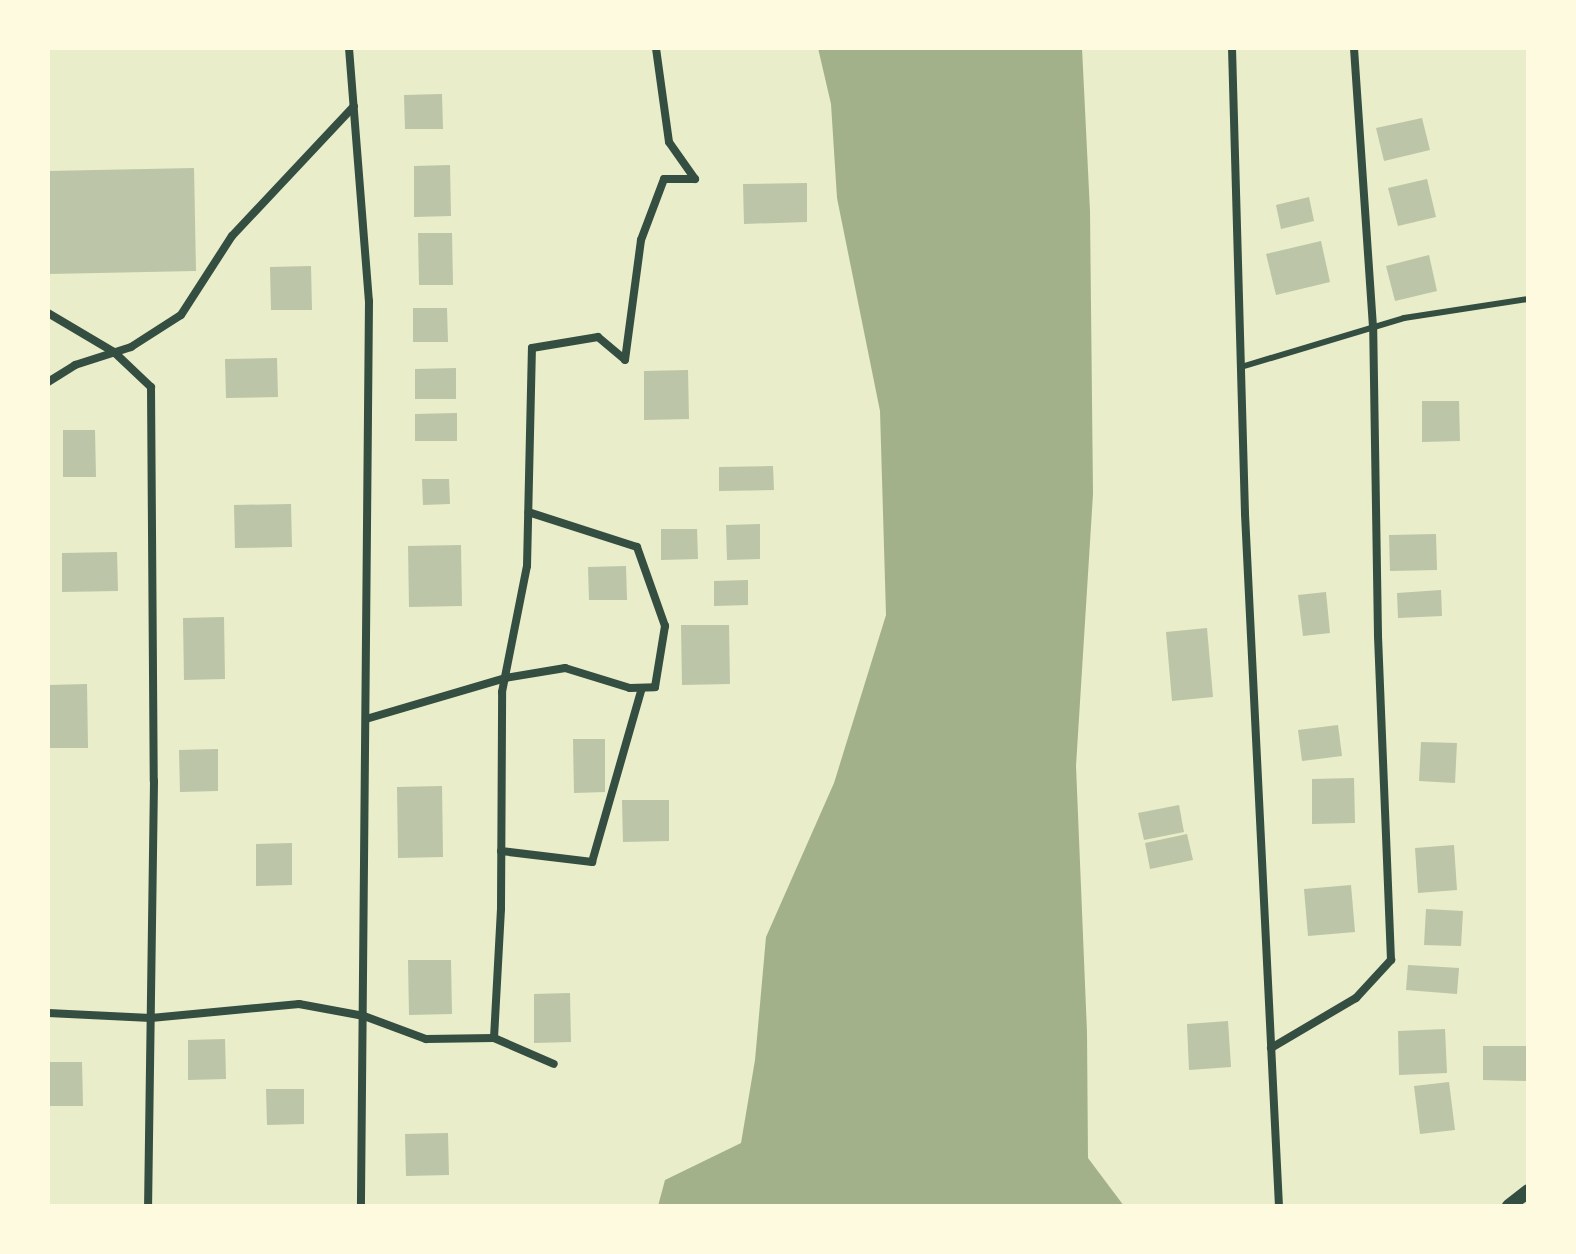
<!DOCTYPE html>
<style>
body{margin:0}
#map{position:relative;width:1576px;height:1254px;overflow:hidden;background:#e9edc9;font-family:Montserrat,sans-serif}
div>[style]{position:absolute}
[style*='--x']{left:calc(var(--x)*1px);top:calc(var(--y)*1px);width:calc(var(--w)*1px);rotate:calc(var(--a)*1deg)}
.water>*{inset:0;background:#a3b18a}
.building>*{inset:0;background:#bcc5a7}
.service>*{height:6px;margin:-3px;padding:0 3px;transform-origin:3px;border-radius:3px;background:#344e41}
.minor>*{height:8px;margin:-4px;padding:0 4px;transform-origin:4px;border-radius:4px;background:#344e41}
.tertiary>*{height:14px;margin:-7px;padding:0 7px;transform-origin:7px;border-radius:7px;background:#344e41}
span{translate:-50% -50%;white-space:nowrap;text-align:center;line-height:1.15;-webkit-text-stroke:8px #fefae0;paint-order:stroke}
.frame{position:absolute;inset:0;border:50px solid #fefae0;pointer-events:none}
</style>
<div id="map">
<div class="water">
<i style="clip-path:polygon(818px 48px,1082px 48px,1090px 211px,1093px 494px,1076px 766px,1087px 1032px,1088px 1158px,1124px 1206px,658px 1206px,665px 1180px,741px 1143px,755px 1060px,766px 937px,834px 783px,886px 615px,880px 411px,837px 198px,831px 104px)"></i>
</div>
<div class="building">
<i style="clip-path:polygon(442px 94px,443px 129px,405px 129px,404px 95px)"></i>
<i style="clip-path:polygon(1422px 118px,1430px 150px,1384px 161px,1376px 128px)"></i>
<i style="clip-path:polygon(450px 165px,451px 216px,414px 217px,414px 166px)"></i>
<i style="clip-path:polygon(194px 168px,196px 271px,48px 274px,48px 171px)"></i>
<i style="clip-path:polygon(1427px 179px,1436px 217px,1398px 226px,1388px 188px)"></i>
<i style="clip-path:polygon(807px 183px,807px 222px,744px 224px,743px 184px)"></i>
<i style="clip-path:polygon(1309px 197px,1314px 221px,1281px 229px,1276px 205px)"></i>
<i style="clip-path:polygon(418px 233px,452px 233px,453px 285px,419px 285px)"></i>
<i style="clip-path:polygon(1321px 241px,1330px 282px,1276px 295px,1266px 254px)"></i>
<i style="clip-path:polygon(1429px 255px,1437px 291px,1395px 301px,1386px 266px)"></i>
<i style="clip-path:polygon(311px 266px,312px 310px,271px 310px,270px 267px)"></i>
<i style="clip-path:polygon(413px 308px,447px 308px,448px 342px,413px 342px)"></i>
<i style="clip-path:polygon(277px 358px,278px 397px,226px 398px,225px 359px)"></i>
<i style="clip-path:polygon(456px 368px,456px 399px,415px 399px,415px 369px)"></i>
<i style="clip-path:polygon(688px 370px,689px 419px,644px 420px,644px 371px)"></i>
<i style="clip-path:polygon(1422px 401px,1459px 401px,1460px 441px,1422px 442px)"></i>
<i style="clip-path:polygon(457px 413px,457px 441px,415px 441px,415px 414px)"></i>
<i style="clip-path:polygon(63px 430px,95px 430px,96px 477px,63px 477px)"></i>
<i style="clip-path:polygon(773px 466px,774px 490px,719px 491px,719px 467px)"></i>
<i style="clip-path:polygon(422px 479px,449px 479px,450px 504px,423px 505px)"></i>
<i style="clip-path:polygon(291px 504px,292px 547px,235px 548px,234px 505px)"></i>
<i style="clip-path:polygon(760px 524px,760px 559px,727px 560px,726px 525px)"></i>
<i style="clip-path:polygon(661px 529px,697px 529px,698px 559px,661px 560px)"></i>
<i style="clip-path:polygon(1436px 534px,1437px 570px,1390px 571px,1389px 535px)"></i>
<i style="clip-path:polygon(461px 545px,462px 606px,409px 607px,408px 546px)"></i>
<i style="clip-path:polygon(117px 552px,118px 591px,62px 592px,62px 553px)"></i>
<i style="clip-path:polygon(626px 566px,627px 600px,589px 600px,588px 567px)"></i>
<i style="clip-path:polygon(748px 580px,748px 605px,714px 606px,714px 581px)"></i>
<i style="clip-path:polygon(1441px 590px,1442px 616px,1398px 618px,1397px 593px)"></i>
<i style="clip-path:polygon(1326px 592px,1330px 633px,1303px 636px,1298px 595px)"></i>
<i style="clip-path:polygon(224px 617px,225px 679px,184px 680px,183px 618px)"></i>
<i style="clip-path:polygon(681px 625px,729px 625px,730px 684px,682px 685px)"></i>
<i style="clip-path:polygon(1207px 628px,1213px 697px,1172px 701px,1166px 632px)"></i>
<i style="clip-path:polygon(87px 684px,88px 748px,48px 748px,48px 685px)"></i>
<i style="clip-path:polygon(1338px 725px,1342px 756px,1302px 761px,1298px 730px)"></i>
<i style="clip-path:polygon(573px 739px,605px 739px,605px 792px,574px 793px)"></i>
<i style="clip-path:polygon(1421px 742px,1457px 743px,1455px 783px,1419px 781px)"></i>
<i style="clip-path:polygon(218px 749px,218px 791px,180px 792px,179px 750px)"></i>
<i style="clip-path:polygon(1354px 778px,1355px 823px,1312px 824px,1312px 779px)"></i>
<i style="clip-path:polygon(442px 786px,443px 857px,398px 858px,397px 787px)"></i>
<i style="clip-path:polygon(622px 800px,669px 800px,669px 841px,623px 842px)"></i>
<i style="clip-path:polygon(1179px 805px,1184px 832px,1144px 840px,1138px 813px)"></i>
<i style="clip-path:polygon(1187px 834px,1193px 860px,1150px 869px,1145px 843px)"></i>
<i style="clip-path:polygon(292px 843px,292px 885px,256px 886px,256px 844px)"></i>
<i style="clip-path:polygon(1454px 845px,1457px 890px,1418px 893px,1415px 848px)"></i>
<i style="clip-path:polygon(1351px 885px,1355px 932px,1308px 936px,1304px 889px)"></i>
<i style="clip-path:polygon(1426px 909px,1463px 911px,1461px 946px,1424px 945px)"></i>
<i style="clip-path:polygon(408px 960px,451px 960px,452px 1014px,409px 1015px)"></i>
<i style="clip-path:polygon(1408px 965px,1459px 968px,1457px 994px,1406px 990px)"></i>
<i style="clip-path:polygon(570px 993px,571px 1042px,534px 1043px,534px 994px)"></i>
<i style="clip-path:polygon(1228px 1021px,1231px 1067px,1189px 1070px,1187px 1024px)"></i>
<i style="clip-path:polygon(1445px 1029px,1447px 1073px,1399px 1075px,1398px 1031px)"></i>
<i style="clip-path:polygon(225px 1039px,226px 1079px,188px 1080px,188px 1040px)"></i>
<i style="clip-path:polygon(1483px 1046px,1528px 1046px,1528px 1081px,1483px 1080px)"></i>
<i style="clip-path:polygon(48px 1062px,82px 1062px,83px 1106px,48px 1106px)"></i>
<i style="clip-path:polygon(1449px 1082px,1455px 1130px,1420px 1134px,1414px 1086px)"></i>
<i style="clip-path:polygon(266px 1089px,304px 1089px,304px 1124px,267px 1125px)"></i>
<i style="clip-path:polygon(448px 1133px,449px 1175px,406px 1176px,405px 1134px)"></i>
</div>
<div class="service">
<i style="--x:1241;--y:367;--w:170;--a:-16.7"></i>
<i style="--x:1404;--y:318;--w:125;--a:-8.7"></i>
</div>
<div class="minor">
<i style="--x:349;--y:48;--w:254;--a:85.5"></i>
<i style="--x:369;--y:301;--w:905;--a:90.51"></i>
<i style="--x:1232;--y:48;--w:466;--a:88.4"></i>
<i style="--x:1245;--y:514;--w:693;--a:87.19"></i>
<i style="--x:48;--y:313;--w:77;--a:30.6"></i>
<i style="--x:114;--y:352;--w:51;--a:43.4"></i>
<i style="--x:151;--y:387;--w:394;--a:89.6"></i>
<i style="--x:154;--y:781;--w:425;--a:90.8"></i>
<i style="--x:48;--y:382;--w:32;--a:-32"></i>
<i style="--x:75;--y:365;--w:59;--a:-17.8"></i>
<i style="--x:131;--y:347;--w:59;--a:-32.6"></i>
<i style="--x:181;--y:315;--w:94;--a:-57.2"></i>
<i style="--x:232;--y:236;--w:178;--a:-46.8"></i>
<i style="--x:366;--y:719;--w:145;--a:-16.4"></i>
<i style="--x:505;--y:678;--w:61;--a:-9.5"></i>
<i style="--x:565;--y:668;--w:68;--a:17.1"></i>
<i style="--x:630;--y:688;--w:25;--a:-2"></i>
<i style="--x:655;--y:687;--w:62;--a:-80.7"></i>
<i style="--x:665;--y:626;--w:84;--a:-109.5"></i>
<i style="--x:637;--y:547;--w:114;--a:-162.2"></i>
<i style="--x:501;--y:851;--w:92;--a:6.9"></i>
<i style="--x:592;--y:862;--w:181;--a:-74"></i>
<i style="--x:48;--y:1013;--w:103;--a:2.8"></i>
<i style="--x:151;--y:1018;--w:149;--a:-5.4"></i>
<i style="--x:299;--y:1004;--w:66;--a:10.5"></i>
<i style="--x:364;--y:1016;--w:66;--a:20.4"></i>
<i style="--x:426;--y:1039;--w:68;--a:-0.8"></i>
<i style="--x:494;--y:1038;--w:65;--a:23.4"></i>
<i style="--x:494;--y:1038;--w:129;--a:-86.9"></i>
<i style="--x:501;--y:909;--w:217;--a:-89.7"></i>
<i style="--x:502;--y:692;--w:128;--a:-78.8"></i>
<i style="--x:527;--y:566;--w:218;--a:-88.7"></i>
<i style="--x:532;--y:348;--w:67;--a:-9.5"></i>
<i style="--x:598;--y:337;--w:35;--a:40"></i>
<i style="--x:625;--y:360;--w:121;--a:-82.4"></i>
<i style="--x:641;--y:240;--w:65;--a:-69.3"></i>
<i style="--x:664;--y:179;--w:31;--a:0"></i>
<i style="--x:695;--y:179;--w:45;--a:-125.1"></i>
<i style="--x:669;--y:142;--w:95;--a:-97.9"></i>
<i style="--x:1271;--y:1048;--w:99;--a:-30.5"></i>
<i style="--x:1356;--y:998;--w:52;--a:-47.4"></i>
<i style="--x:1391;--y:960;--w:325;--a:-92.3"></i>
<i style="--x:1378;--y:635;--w:308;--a:-90.9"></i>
<i style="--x:1373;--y:327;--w:280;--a:-93.9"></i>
</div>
<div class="tertiary">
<i style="--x:1509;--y:1206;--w:24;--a:-38"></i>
</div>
<div class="frame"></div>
</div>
